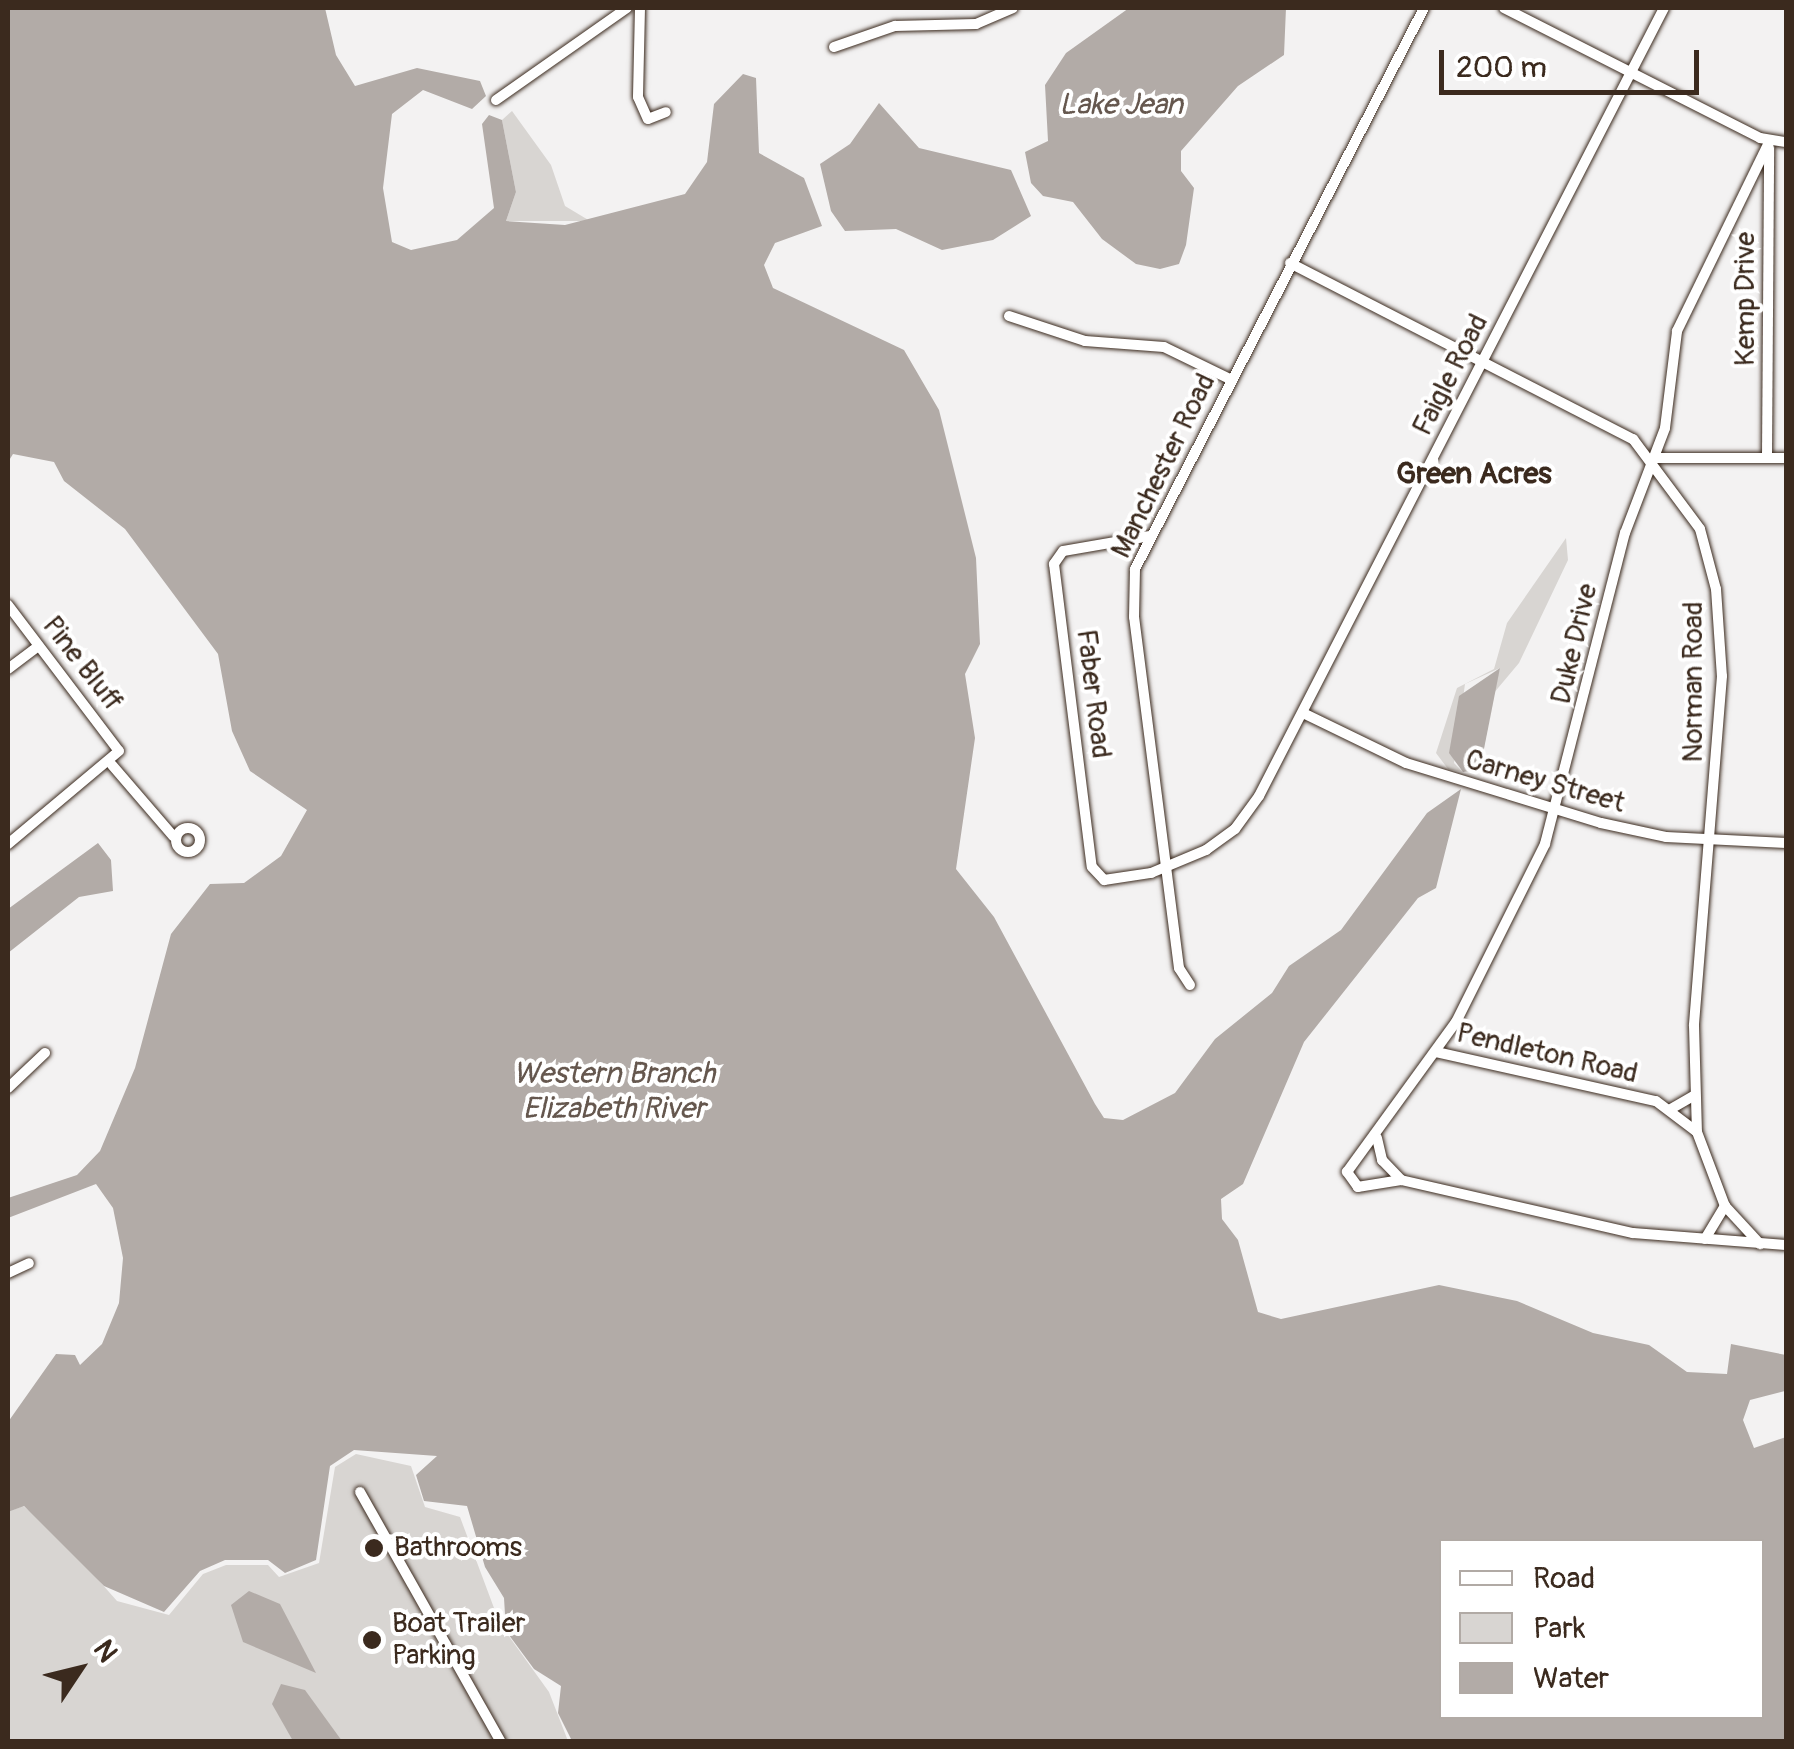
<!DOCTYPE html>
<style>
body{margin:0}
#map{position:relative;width:1794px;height:1749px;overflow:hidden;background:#f3f2f2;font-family:Pangolin,sans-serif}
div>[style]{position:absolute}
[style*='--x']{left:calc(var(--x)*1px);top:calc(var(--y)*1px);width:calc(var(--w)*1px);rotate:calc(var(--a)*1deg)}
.green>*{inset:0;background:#d8d5d2}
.water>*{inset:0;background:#b2aba7}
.roads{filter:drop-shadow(0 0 2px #3b2a1e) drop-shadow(0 0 2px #3b2a1e)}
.minor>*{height:10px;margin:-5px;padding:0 5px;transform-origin:5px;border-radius:5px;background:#fff}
.minor>.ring{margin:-5px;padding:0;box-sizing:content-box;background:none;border:10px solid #fff;border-radius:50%}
.dots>*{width:28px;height:28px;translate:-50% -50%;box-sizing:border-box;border:5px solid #fff;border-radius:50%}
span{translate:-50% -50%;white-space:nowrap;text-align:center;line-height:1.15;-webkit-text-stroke:8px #fff;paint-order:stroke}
.street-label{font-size:28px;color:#3b2a1e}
.poi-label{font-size:28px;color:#3b2a1e}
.left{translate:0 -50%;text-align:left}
.water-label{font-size:30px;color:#65574e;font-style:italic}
.neighbourhood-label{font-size:30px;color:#3b2a1e;font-weight:700}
.frame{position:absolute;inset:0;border:10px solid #3b2a1e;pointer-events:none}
.legend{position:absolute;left:1439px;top:1539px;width:325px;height:180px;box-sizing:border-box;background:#fff;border:2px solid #b1aaa5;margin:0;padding:12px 18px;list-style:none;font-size:30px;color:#3b2a1e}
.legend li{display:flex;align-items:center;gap:20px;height:50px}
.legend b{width:50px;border:2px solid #b1aaa5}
.north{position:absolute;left:30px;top:1619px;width:100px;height:100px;-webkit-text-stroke:8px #fff;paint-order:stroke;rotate:55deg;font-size:28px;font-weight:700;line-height:40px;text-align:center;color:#3b2a1e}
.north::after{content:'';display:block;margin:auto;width:35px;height:45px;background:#3b2a1e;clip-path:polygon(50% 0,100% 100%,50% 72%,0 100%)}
.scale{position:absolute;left:1439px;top:50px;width:260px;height:45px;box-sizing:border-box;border:5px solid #3b2a1e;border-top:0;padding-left:12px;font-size:30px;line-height:35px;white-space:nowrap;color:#3b2a1e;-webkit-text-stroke:8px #fff;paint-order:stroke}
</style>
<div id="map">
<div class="green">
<i style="clip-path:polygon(512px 111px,551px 165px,565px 206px,590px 221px,506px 221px,516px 192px,502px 120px)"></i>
<i style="clip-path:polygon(1566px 538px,1568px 560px,1519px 663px,1493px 694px,1500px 668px,1465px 684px,1454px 763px,1463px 772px,1448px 769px,1436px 753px,1457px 688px,1494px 669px,1507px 623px)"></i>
<i style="clip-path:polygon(356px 1454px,411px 1466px,425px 1507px,460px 1517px,500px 1624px,549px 1692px,568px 1741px,8px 1741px,8px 1512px,23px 1506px,54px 1530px,117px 1601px,169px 1615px,203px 1574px,226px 1565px,268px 1565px,279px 1577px,319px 1563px,335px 1467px)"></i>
</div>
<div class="water">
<i style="clip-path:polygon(evenodd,8px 8px,325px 8px,336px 55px,355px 86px,417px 68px,480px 81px,486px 96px,472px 109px,423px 90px,392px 114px,383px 188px,392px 242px,411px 250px,457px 240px,494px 208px,482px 124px,489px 115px,502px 120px,516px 192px,506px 221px,565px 225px,685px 194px,707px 162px,714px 104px,743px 74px,756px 78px,759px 153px,804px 178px,822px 226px,775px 243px,764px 265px,773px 288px,904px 350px,939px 410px,976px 558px,980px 644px,965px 674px,975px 738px,956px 869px,994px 917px,1095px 1104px,1104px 1118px,1123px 1120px,1175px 1093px,1215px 1039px,1272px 993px,1289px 966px,1341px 930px,1427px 813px,1461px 789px,1436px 888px,1418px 898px,1304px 1042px,1243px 1184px,1221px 1199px,1222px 1219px,1238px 1240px,1258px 1312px,1281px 1319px,1439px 1285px,1517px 1301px,1593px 1333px,1649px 1345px,1687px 1372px,1727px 1374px,1731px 1344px,1786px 1355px,1785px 1391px,1750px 1400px,1743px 1420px,1754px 1448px,1786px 1437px,1786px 1741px,572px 1741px,558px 1713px,561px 1686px,534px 1669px,506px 1631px,504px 1598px,485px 1567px,467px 1506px,424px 1501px,416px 1475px,437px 1456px,354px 1450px,330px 1466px,316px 1560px,285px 1573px,268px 1560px,225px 1560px,200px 1571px,164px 1612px,104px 1586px,24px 1506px,8px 1512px,8px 1422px,56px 1354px,75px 1355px,80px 1365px,102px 1344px,119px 1303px,123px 1258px,113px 1208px,96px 1184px,8px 1218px,8px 1198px,77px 1175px,100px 1151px,135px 1068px,171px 934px,210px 884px,244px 883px,281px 856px,307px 810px,250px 771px,232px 731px,218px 654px,125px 529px,64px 481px,54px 462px,13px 454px,8px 462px,8px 8px,1442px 1542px,1762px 1542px,1762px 1716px,1442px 1716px,1442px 1542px)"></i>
<i style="clip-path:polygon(1129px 8px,1286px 8px,1284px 55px,1238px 86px,1181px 151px,1181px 171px,1194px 188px,1186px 245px,1179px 264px,1160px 269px,1136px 264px,1102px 239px,1073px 202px,1043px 196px,1031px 183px,1025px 152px,1048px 141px,1045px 85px,1066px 53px)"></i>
<i style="clip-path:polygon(879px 103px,919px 148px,1011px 170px,1031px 216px,993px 240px,942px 250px,896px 229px,845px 231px,831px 211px,820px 164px,850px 144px)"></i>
<i style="clip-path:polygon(1500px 668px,1480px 769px,1463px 772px,1449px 753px,1459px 696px)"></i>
<i style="clip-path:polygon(98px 843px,111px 860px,113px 891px,79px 897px,8px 953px,8px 909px)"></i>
<i style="clip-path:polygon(249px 1591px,280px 1604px,316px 1673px,243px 1642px,231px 1605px)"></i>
<i style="clip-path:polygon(281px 1684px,305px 1690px,342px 1741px,293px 1741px,272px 1704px)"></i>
</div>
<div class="roads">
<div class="minor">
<i style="--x:640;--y:8;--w:89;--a:91.3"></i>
<i style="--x:638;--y:97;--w:24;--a:66"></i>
<i style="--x:648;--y:119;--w:19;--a:-21"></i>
<i style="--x:1504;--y:8;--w:287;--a:26.9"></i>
<i style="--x:1760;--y:138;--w:26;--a:9"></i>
<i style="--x:834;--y:47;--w:65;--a:-19"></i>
<i style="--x:895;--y:26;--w:81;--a:-1.4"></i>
<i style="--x:976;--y:24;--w:40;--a:-23.4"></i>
<i style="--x:496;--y:100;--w:160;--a:-35.1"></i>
<i style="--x:1290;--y:263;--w:386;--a:27.2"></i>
<i style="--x:1633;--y:439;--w:112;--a:53.3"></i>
<i style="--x:1700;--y:529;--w:62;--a:75.1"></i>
<i style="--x:1716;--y:589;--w:87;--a:86.1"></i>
<i style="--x:1722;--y:676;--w:351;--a:94.6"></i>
<i style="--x:1694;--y:1026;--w:106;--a:88.4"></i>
<i style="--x:1697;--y:1132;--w:79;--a:69.3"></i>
<i style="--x:1725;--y:1206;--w:52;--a:47.4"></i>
<i style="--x:1009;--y:316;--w:80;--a:18.2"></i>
<i style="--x:1085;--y:341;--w:79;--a:4.3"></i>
<i style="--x:1164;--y:347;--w:76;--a:25.9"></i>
<i style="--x:1767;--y:457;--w:309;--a:-89.6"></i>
<i style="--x:1654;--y:458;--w:132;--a:0"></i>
<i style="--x:1150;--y:536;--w:88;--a:170.2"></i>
<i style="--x:1063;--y:551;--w:16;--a:125"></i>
<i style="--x:1054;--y:564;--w:305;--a:82.9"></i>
<i style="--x:1092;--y:867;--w:18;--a:47"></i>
<i style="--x:1104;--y:880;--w:48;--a:-8.5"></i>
<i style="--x:1151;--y:873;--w:60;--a:-22.7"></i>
<i style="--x:1206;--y:850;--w:36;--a:-36"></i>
<i style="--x:1235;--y:829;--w:41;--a:-54"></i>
<i style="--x:1259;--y:796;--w:886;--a:-62.8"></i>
<i style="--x:8;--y:605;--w:183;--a:52.8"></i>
<i style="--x:119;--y:751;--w:145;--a:140"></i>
<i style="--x:8;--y:669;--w:38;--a:-37"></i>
<i style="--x:1303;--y:713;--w:114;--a:25.9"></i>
<i style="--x:1406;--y:763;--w:204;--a:17.1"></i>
<i style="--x:1601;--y:823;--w:66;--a:12.2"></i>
<i style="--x:1666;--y:837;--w:120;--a:2.9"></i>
<i style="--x:112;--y:765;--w:94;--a:49.3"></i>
<i class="ring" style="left:176px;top:828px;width:14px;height:14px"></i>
<i style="--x:1190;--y:985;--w:20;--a:-123"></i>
<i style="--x:1179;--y:968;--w:354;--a:-97.3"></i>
<i style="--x:1134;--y:617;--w:48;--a:-88.8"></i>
<i style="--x:1135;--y:569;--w:631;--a:-62.74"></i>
<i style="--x:1436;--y:1052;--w:225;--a:12.6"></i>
<i style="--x:1656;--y:1101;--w:51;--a:37.1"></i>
<i style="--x:8;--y:1088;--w:51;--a:-43.4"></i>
<i style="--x:1669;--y:1110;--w:30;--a:-30"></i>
<i style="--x:1377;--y:1138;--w:23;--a:77"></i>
<i style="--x:1382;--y:1160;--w:28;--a:46"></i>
<i style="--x:1401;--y:1180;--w:238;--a:12.9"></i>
<i style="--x:1633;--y:1233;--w:153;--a:4.5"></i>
<i style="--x:1401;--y:1180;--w:44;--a:170.8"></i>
<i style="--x:1358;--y:1187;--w:19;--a:-126"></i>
<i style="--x:1347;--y:1172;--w:185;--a:-54"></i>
<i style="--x:1456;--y:1022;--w:199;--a:-63.4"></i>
<i style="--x:1545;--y:844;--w:321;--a:-75.6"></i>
<i style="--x:1625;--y:533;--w:112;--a:-69.1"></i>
<i style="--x:1665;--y:428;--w:98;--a:-82.9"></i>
<i style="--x:1677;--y:331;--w:210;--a:-64"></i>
<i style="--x:1705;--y:1239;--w:39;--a:-59"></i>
<i style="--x:8;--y:1273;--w:23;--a:-25"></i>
<i style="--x:360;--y:1492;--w:287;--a:60.6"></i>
</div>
</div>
<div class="dots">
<i style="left:374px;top:1548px;background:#3b2a1e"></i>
<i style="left:372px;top:1640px;background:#3b2a1e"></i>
</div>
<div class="street-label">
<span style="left:1746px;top:299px;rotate:-90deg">Kemp Drive</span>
<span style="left:1451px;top:375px;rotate:-63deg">Faigle Road</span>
<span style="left:1164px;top:466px;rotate:-64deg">Manchester Road</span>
<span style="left:1575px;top:644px;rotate:-77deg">Duke Drive</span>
<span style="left:82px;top:664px;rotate:52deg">Pine Bluff</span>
<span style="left:1694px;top:682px;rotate:-90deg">Norman Road</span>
<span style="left:1093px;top:694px;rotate:83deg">Faber Road</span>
<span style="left:1545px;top:782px;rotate:16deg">Carney Street</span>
<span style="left:1547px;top:1054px;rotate:13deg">Pendleton Road</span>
</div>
<div class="poi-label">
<span class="left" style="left:394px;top:1548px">Bathrooms</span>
<span class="left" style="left:392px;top:1640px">Boat Trailer<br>Parking</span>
</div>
<div class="water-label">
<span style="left:1121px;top:105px">Lake Jean</span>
<span style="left:614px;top:1091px">Western Branch<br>Elizabeth River</span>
</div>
<div class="neighbourhood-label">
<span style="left:1474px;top:474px">Green Acres</span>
</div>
<div class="frame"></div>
<ul class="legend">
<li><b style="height:12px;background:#fff"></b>Road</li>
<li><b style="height:28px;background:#d8d5d2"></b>Park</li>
<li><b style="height:28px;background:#b2aba7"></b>Water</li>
</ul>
<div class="north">N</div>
<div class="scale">200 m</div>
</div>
